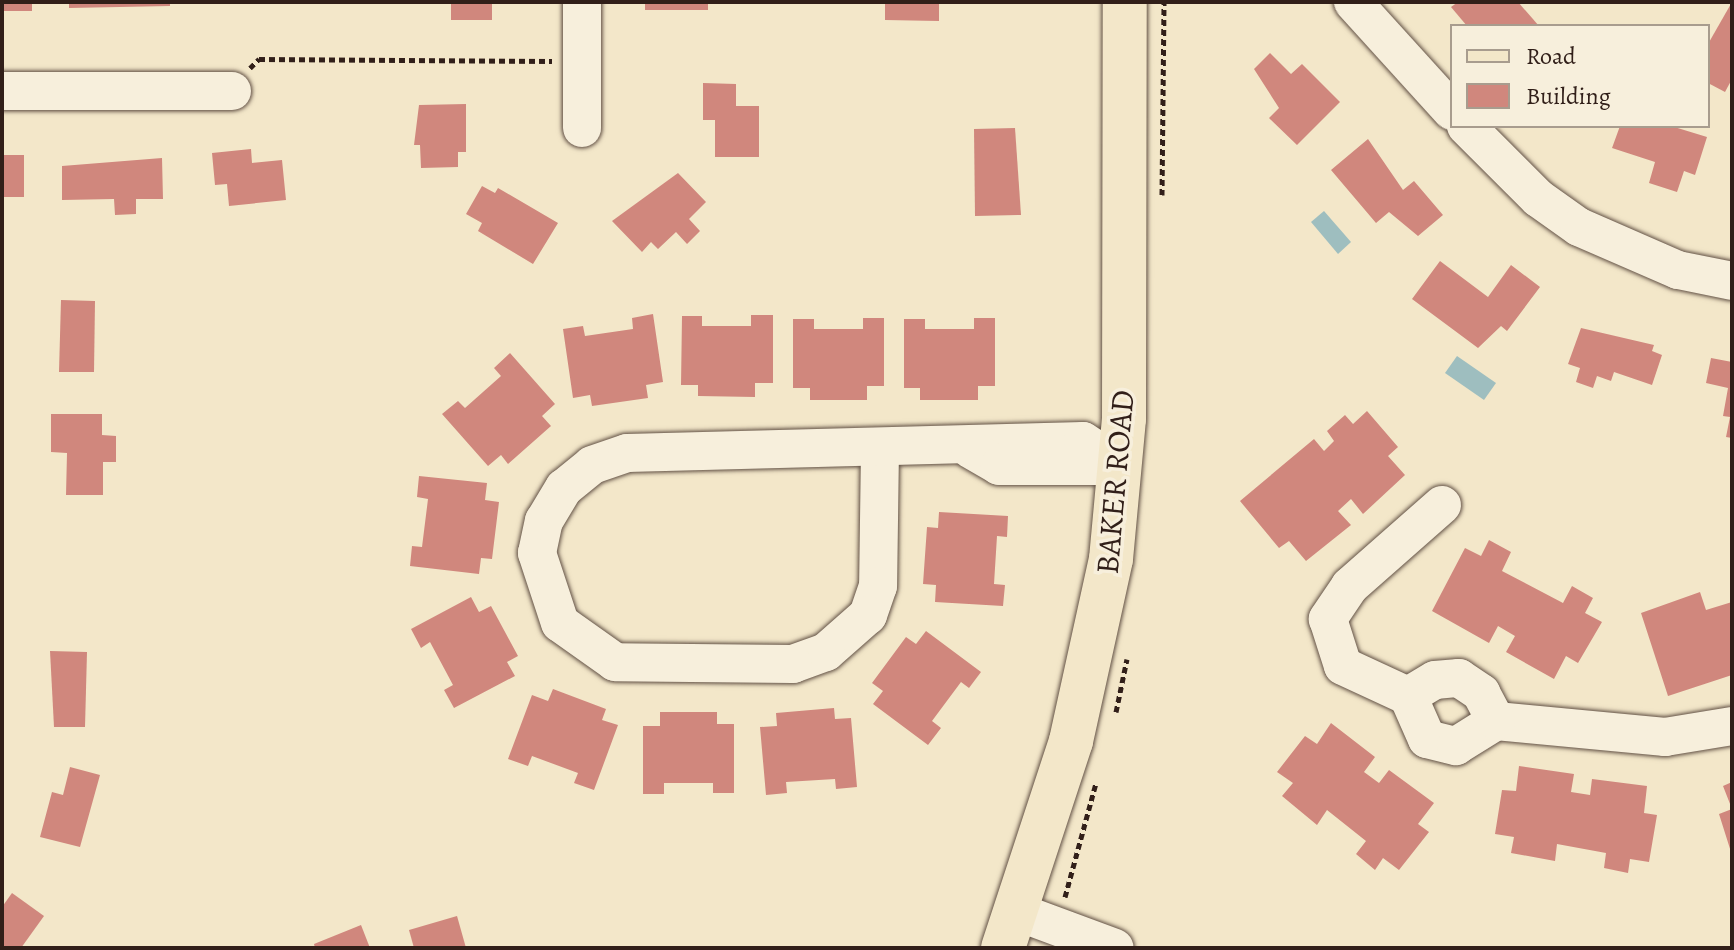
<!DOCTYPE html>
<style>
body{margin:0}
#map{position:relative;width:1734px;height:950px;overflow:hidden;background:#f3e7c9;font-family:Alegreya,serif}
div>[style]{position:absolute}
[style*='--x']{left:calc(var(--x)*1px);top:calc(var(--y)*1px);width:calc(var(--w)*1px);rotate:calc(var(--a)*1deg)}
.water>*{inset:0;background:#9ebebf}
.building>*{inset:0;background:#d0877d}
.path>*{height:5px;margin-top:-2.5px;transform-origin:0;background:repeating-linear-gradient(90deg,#311f19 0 6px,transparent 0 10px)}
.roads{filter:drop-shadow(0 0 2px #625145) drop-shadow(0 0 2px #625145)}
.minor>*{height:38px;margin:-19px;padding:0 19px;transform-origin:19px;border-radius:19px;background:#f7efdc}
.major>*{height:44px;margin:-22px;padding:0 22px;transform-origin:22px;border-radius:22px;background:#f3e7c9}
span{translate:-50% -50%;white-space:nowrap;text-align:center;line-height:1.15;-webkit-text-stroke:7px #f7efdc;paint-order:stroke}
.street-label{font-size:32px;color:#311f19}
.frame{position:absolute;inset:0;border:4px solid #311f19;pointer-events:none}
.legend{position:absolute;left:1450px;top:24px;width:260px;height:104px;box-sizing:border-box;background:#f7efdc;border:2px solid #a89c8e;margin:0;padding:10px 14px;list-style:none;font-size:24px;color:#311f19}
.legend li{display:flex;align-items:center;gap:16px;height:40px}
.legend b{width:40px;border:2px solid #a89c8e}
</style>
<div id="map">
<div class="water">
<i style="clip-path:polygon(1324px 211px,1351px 242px,1338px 254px,1311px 222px)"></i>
<i style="clip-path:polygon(1457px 356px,1496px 383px,1484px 400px,1445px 373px)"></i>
</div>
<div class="building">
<i style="clip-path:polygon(2px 2px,32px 2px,32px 11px,2px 11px)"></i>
<i style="clip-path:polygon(69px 2px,170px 2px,170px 6px,69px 8px)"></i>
<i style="clip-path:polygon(451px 2px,492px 2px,492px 20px,451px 20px)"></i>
<i style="clip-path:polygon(645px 2px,708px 2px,708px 10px,645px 10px)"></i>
<i style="clip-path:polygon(885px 2px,939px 2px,939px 21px,885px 20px)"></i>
<i style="clip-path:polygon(1458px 2px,1518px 2px,1539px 26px,1467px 26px,1451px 7px)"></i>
<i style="clip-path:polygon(1732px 2px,1732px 79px,1725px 92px,1708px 83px,1708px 44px)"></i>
<i style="clip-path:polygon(1270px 53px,1291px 74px,1302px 64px,1340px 102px,1297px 145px,1269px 118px,1279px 108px,1254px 69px)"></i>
<i style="clip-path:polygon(703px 83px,736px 84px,736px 106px,759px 106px,759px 157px,715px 157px,715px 120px,703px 120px)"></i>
<i style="clip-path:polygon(466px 104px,466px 152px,458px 152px,458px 167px,421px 168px,420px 145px,414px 145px,419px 105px)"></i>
<i style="clip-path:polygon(1620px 126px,1671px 126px,1707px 137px,1695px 175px,1684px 171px,1677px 192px,1649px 183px,1655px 162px,1612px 148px)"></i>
<i style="clip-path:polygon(1015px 128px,1021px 215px,975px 216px,974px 129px)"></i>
<i style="clip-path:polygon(1368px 139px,1403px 190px,1414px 181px,1443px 215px,1418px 236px,1389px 212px,1376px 223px,1331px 170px)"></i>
<i style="clip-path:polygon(251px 149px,252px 163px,282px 160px,286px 200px,229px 206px,227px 184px,215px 185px,212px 153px)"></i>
<i style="clip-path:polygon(2px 155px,24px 155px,24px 197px,2px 197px)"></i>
<i style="clip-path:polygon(162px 158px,163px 199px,136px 199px,136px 214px,115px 215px,114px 199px,62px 200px,62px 166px)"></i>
<i style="clip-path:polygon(678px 173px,706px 202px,689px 219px,700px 231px,687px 244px,676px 232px,658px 249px,651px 242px,642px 252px,612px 221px)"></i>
<i style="clip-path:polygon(482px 186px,495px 193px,498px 188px,558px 223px,533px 264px,478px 231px,482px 223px,466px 214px)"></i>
<i style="clip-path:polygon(1440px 261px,1488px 297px,1511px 265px,1540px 287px,1507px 331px,1501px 326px,1478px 348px,1412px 299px)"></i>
<i style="clip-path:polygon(61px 300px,95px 301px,94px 372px,59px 372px)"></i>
<i style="clip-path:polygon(653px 314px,663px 382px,646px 385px,648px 398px,592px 406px,590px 395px,573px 398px,563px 329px,583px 326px,585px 336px,633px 329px,632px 318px)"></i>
<i style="clip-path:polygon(751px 315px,773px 315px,773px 383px,755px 383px,755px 397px,698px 396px,698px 385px,681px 385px,682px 316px,702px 316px,702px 326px,751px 326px)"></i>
<i style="clip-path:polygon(863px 318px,884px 318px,884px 386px,867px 386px,867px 400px,810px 400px,810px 388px,793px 388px,793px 319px,814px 319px,814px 329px,863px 329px)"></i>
<i style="clip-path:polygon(974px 318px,995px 318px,995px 386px,978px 386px,978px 400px,920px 400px,920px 388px,904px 388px,904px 319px,925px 319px,925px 329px,974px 329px)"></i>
<i style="clip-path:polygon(1581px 328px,1654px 345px,1652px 351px,1662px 355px,1652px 385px,1614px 372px,1611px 381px,1597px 376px,1593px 388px,1576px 382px,1580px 368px,1568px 364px)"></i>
<i style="clip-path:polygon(510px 353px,555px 404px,542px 416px,551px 426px,508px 464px,501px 455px,488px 466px,442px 414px,458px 401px,465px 408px,501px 376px,494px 368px)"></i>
<i style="clip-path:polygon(1711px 358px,1732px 362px,1732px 438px,1726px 437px,1730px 417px,1723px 416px,1728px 388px,1706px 383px)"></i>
<i style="clip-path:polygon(1367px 411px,1398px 447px,1388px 456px,1405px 475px,1363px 514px,1351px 499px,1338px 511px,1351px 525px,1306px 561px,1289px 541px,1279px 548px,1240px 501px,1314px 439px,1324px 451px,1334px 441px,1327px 431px,1345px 415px,1353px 424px)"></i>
<i style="clip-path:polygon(51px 414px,102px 414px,102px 435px,116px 436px,116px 462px,103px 462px,103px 495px,66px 495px,67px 453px,51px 452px)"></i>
<i style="clip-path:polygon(419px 476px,487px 483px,485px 500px,499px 502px,492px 559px,481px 558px,479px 574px,410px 566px,412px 546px,422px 547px,428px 499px,417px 497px)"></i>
<i style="clip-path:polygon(939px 512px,1008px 516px,1007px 537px,997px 536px,994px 584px,1005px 585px,1003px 606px,935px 602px,936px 585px,923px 584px,927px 527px,938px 528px)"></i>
<i style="clip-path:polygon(1489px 540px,1511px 552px,1502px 571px,1563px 603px,1572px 586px,1593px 598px,1585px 613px,1602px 622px,1578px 663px,1566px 656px,1554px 679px,1506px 652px,1515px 636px,1498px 626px,1489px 643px,1432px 611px,1465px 548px,1481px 556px)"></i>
<i style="clip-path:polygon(1700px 592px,1706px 610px,1732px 602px,1732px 675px,1668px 696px,1641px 613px)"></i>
<i style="clip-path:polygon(471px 597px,479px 612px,491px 606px,518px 656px,507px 662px,515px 676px,454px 708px,444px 690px,453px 685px,430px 642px,421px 648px,411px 629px)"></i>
<i style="clip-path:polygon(926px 631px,981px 672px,969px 688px,961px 682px,932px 721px,941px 728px,928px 745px,873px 704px,883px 691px,872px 683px,906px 637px,916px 644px)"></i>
<i style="clip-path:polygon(50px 651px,87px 652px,85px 727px,54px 727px)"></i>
<i style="clip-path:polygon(553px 689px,606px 709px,602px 720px,618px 725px,594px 790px,574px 783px,578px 773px,532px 756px,528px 766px,508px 759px,532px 695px,548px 701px)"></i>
<i style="clip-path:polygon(834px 708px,835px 719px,851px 718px,857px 787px,836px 789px,835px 779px,786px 782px,787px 793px,766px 795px,760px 727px,777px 726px,776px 713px)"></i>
<i style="clip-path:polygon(660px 712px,717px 712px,717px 724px,734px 724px,734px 793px,713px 793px,713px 783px,664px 783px,664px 794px,643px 794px,643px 726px,660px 726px)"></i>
<i style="clip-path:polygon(1331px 723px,1375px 757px,1364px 772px,1379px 783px,1389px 770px,1434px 803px,1418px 824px,1429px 832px,1399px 870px,1383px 858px,1375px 870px,1356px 854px,1366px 841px,1327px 810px,1317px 825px,1282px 796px,1293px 783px,1277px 772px,1305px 736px,1317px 744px)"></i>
<i style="clip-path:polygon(1519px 766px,1574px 774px,1571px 792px,1590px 795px,1592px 779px,1647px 786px,1644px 813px,1657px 815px,1649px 862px,1630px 859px,1628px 873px,1604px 868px,1606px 853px,1557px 844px,1555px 861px,1511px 853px,1514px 837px,1495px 834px,1502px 790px,1516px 791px)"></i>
<i style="clip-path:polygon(70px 767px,100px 775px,80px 847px,40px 837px,52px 792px,63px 795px)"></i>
<i style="clip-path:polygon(1732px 782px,1732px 852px,1731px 852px,1719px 814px,1732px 809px,1723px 786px)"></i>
<i style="clip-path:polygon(12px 893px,44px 916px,21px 948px,2px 948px,2px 907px)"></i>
<i style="clip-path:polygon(457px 916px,466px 948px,414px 948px,409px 930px)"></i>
<i style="clip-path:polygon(361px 925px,370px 948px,315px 948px,314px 944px)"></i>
</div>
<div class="path">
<i style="--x:250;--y:68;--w:13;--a:-45"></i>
<i style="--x:259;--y:59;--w:293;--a:0.4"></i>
<i style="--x:1162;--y:195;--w:193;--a:-89.4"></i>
<i style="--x:1116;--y:712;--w:54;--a:-78.3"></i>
<i style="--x:1065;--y:897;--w:118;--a:-74.8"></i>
</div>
<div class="roads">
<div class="minor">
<i style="--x:582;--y:2;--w:126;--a:90"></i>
<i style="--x:1353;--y:2;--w:147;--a:47.8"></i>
<i style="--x:2;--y:91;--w:230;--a:0"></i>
<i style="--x:1466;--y:126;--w:102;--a:45"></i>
<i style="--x:1538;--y:198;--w:50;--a:35.3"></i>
<i style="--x:1579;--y:227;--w:108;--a:23.5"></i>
<i style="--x:1678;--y:270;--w:55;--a:11.5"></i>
<i style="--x:880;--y:449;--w:137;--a:90.8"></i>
<i style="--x:878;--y:586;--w:31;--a:109"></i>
<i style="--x:868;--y:615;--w:56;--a:138.6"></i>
<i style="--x:826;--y:652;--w:35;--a:160"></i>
<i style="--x:793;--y:664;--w:178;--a:-179.4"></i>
<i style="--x:615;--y:662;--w:67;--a:-144.7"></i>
<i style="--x:560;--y:623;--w:74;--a:-108.2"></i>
<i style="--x:537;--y:553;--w:33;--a:-78"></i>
<i style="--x:544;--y:521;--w:39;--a:-59"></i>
<i style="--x:564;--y:488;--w:36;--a:-39"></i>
<i style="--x:592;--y:465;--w:37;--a:-19"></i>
<i style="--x:627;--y:453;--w:456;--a:-1.5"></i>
<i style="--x:1083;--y:441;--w:45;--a:33.3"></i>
<i style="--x:970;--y:449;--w:34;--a:30"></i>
<i style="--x:999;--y:466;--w:122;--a:0"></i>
<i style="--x:1442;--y:505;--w:123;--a:138.6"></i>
<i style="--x:1350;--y:586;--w:40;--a:124"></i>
<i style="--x:1328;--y:619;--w:49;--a:72.3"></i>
<i style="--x:1343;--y:666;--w:72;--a:24.8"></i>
<i style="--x:1408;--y:696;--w:47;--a:66.2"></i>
<i style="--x:1427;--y:739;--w:30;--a:14"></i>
<i style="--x:1456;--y:746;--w:47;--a:-32"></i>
<i style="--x:1496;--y:721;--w:170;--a:5.4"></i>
<i style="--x:1665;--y:737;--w:68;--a:-9.3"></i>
<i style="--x:1408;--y:696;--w:31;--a:-31"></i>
<i style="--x:1435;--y:680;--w:24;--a:-5"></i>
<i style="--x:1459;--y:678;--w:27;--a:34"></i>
<i style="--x:1481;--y:693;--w:32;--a:62"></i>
<i style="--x:1018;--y:912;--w:103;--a:20.4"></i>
</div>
<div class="major">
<i style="--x:1003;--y:948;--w:218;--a:-71.8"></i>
<i style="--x:1071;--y:741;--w:186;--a:-77.6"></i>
<i style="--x:1111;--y:559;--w:141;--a:-84.7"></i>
<i style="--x:1124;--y:419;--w:417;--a:-89.9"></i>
</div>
</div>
<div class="street-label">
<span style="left:1115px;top:482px;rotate:-85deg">BAKER ROAD</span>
</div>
<div class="frame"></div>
<ul class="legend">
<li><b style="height:10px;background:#f3e7c9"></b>Road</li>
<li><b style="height:22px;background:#d0877d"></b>Building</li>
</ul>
</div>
